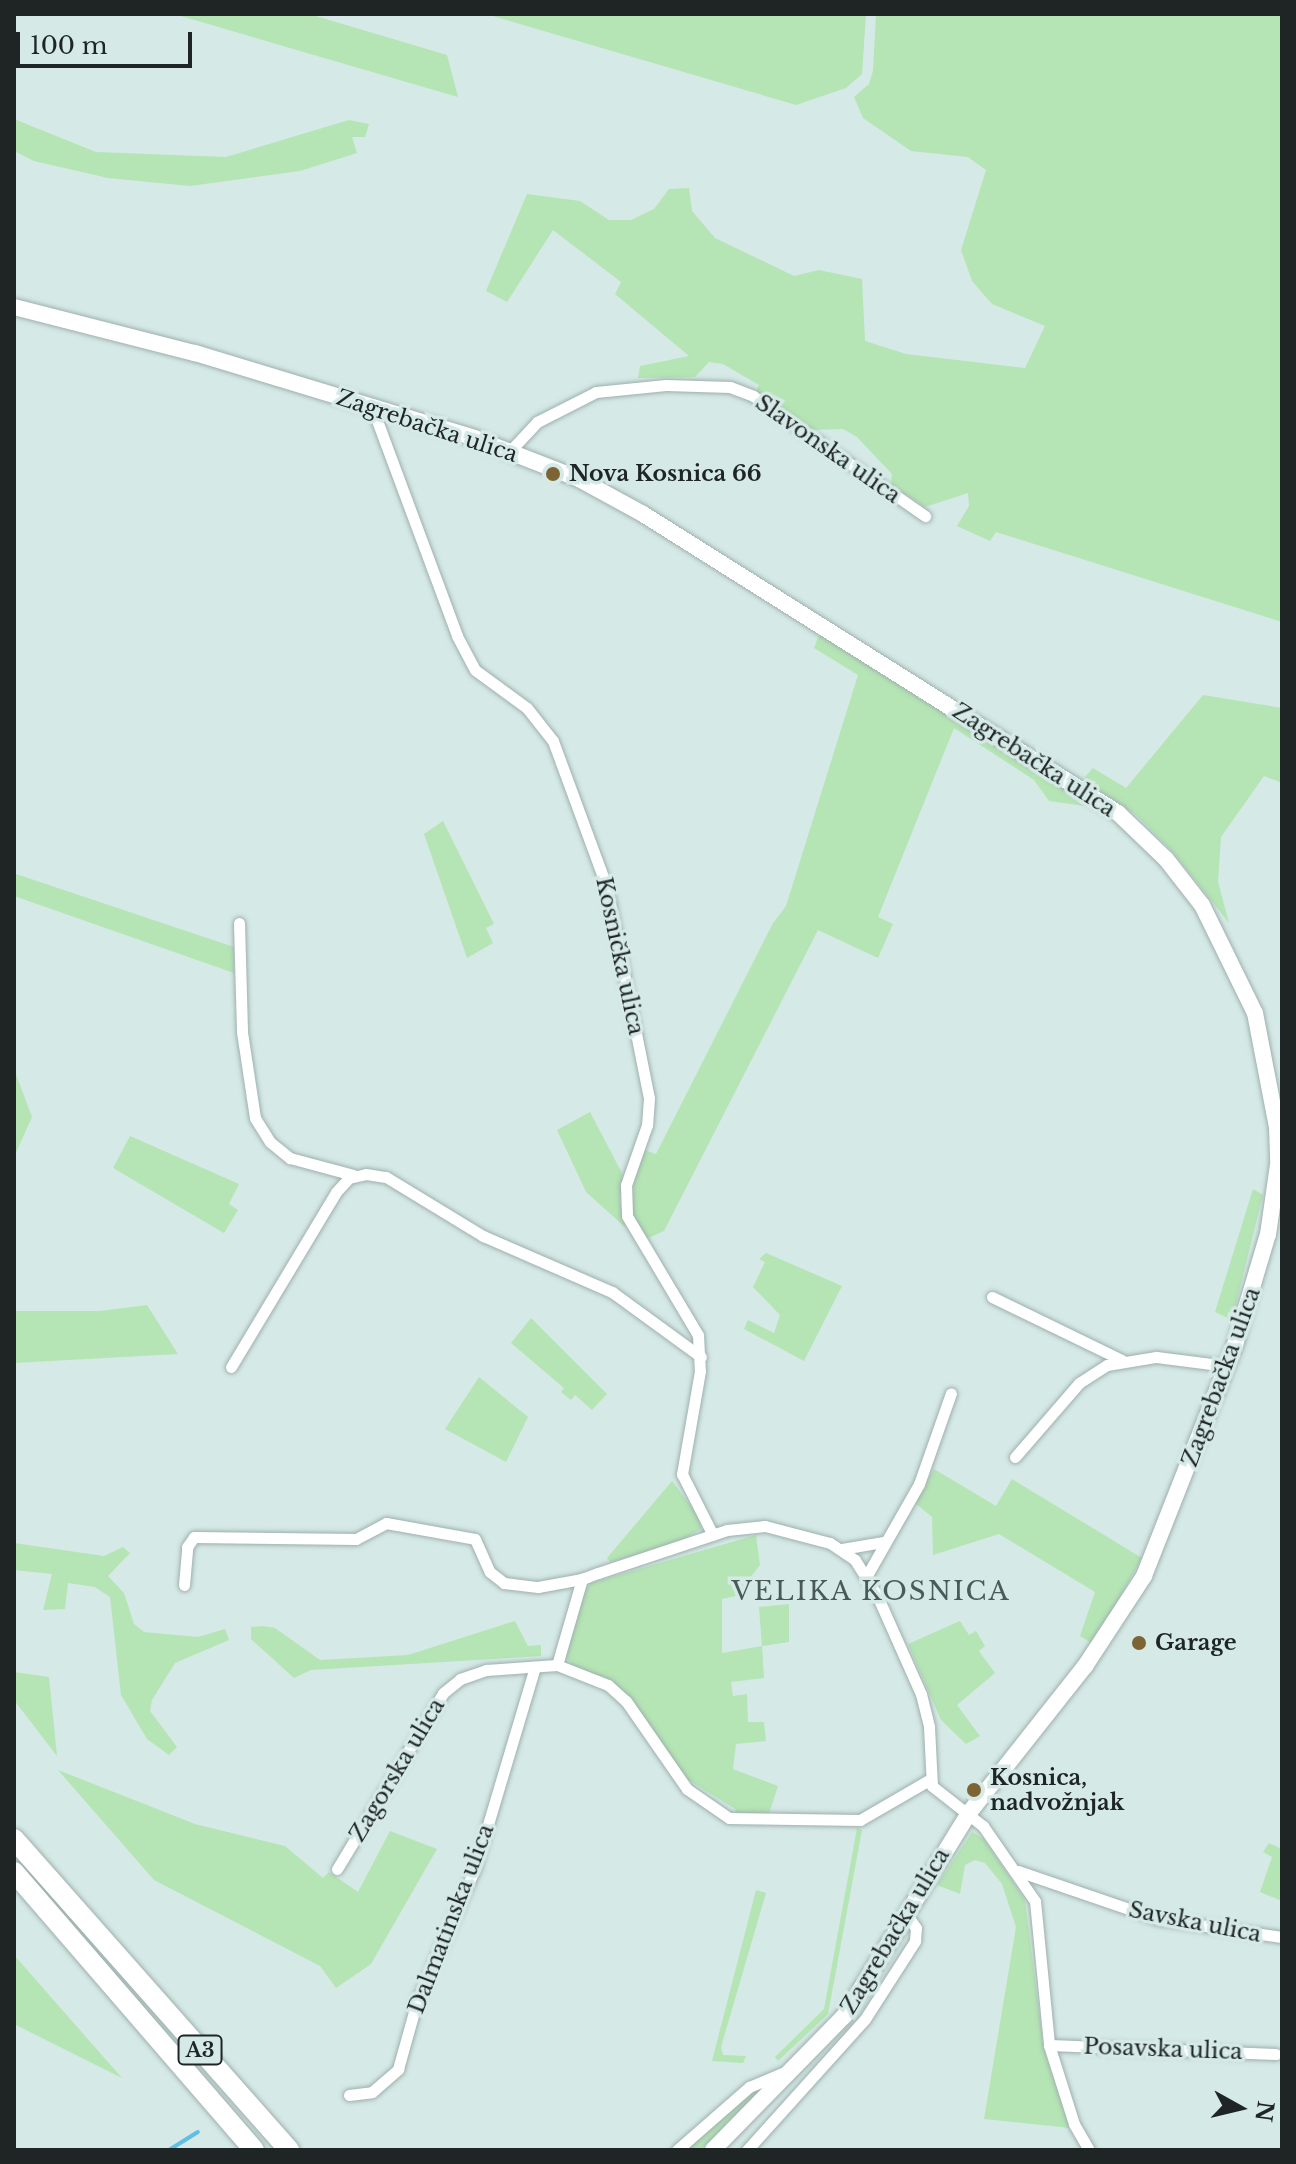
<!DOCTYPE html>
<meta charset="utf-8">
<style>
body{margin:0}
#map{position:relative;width:1296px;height:2164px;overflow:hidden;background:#d5e9e6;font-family:"Libre Baskerville",serif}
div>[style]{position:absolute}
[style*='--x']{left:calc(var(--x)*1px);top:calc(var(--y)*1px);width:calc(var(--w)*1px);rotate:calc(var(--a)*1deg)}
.green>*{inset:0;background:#b5e5b4}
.stream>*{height:4px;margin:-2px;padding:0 2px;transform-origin:2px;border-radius:2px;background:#61bfe5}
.roads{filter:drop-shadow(0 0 2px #9eb0ae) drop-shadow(0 0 2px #9eb0ae)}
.street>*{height:11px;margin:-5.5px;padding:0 5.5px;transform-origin:5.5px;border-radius:5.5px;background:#fff}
.secondary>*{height:16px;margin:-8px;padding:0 8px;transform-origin:8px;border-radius:8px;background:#fff}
.highway>*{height:20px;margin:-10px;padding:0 10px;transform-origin:10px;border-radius:10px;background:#fff}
.dots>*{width:22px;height:22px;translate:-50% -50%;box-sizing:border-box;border:4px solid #d5e9e6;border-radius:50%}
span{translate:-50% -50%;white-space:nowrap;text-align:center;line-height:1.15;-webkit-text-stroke:7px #d5e9e6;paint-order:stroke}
.shield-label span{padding:2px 6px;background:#d5e9e6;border:2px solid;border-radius:6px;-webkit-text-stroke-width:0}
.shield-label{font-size:20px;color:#1e2524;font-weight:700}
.street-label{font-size:22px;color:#1e2524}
.poi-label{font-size:22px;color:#1e2524;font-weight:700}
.left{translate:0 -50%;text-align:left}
.quarter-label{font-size:26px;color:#495a57;letter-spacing:2px}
.frame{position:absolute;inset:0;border:16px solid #1e2524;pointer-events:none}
.north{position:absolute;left:1200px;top:2068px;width:80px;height:80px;-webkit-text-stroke:6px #d5e9e6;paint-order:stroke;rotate:98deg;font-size:22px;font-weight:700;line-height:32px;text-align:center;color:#1e2524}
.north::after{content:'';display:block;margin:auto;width:28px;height:36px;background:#1e2524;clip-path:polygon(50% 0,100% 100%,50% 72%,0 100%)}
.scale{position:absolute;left:16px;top:32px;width:176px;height:36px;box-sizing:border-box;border:4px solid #1e2524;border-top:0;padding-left:10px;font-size:24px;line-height:28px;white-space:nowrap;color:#1e2524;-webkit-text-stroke:6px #d5e9e6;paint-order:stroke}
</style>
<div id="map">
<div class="green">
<i style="clip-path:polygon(174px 14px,309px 14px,447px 55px,458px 97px)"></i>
<i style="clip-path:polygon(486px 14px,866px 14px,862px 74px,846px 88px,796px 105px)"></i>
<i style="clip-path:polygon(876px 14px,1282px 14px,1282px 622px,996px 532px,990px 541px,957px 526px,969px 506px,968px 493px,925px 507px,891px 484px,892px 474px,857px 437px,843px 429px,810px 430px,755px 393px,759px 385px,723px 364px,709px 362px,695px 377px,638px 378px,640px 366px,689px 356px,615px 294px,621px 282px,553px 230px,507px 302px,486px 291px,527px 194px,580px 201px,609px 220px,631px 220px,654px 209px,669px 189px,689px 188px,692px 211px,715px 238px,794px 276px,819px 270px,862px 279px,865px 341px,906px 354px,1025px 368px,1045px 326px,992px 304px,972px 281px,961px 250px,986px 170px,968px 157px,911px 151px,863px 118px,854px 97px,869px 84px,873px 71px)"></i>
<i style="clip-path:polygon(14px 119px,96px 152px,226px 157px,349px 120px,369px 124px,365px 137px,352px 137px,357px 153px,300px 171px,190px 186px,108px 178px,34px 161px,14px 151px)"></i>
<i style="clip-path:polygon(820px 632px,1092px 807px,1049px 801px,1034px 780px,954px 728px,878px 917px,893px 924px,878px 958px,818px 930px,664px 1231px,644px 1240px,632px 1215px,635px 1169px,644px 1150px,656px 1154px,773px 923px,786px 906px,858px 675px,814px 648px)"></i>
<i style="clip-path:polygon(1203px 695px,1282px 708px,1282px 783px,1264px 776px,1221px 837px,1218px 882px,1229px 923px,1175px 854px,1135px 814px,1083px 779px,1093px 768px,1126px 788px)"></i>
<i style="clip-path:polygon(443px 821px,494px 924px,486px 928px,493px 943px,467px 958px,424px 834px)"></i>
<i style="clip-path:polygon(16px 874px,234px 947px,234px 973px,14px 896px)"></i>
<i style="clip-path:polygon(14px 1069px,32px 1117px,14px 1157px)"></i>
<i style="clip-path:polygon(590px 1112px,623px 1175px,620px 1202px,625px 1227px,586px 1192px,557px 1130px)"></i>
<i style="clip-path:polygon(130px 1136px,239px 1184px,229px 1204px,238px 1210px,224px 1233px,113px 1168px)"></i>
<i style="clip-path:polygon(1253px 1189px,1263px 1195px,1232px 1320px,1215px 1312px)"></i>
<i style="clip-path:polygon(766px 1253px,842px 1286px,804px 1361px,744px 1329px,748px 1320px,774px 1333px,780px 1315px,753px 1287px,765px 1262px,759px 1259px)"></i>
<i style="clip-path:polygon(147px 1305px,178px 1354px,14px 1363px,14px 1311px,100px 1311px)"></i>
<i style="clip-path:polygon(531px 1318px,607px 1394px,592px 1410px,575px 1395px,571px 1400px,561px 1392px,564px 1388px,511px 1343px)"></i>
<i style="clip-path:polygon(479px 1377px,528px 1417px,506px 1462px,445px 1429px)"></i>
<i style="clip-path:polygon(934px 1469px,996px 1506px,1012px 1479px,1142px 1558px,1093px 1644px,1080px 1636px,1095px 1592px,999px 1534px,933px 1555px,932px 1517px,915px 1503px)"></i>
<i style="clip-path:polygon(672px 1481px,700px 1518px,701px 1529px,673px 1546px,610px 1562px,607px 1558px)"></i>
<i style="clip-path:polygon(756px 1535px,760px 1565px,736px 1596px,722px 1599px,722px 1653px,762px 1646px,759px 1607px,789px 1604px,789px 1642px,762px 1646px,764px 1678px,731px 1682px,733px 1696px,747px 1694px,748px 1722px,764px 1722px,766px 1741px,736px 1744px,733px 1769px,778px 1786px,768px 1817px,737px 1816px,735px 1809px,679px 1774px,599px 1677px,571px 1664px,565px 1655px,581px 1595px,591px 1583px)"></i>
<i style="clip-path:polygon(14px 1543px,104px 1556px,123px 1547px,130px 1553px,108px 1576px,124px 1593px,134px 1624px,144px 1632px,198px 1637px,225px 1629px,229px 1640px,175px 1663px,152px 1700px,150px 1711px,177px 1747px,169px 1755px,147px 1739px,121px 1695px,110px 1597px,95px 1587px,68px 1583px,65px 1609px,43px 1610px,52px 1574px,14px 1570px)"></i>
<i style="clip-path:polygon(515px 1621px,528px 1646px,541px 1645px,541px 1656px,311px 1670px,294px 1678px,251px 1639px,251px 1627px,263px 1626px,275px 1628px,320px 1660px,408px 1655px)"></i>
<i style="clip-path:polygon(960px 1621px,969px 1635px,976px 1631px,985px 1646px,979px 1651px,995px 1673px,957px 1705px,980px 1736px,966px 1744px,941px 1720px,908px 1644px)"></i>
<i style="clip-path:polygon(14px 1672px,49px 1677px,57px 1756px,14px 1700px)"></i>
<i style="clip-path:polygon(58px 1770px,195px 1824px,285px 1846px,323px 1878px,329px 1872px,358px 1892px,390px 1831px,437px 1849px,371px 1964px,336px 1988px,320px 1966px,154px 1880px)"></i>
<i style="clip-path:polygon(857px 1828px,862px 1830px,828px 2014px,778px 2061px,775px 2057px,824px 2009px)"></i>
<i style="clip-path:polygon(972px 1832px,984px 1839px,1025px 1900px,1044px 2050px,1070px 2128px,984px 2119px,1016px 1927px,1002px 1884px,985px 1863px,975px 1860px,965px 1865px,960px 1894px,937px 1885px)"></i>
<i style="clip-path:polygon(1269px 1843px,1282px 1849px,1282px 1901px,1260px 1892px,1272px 1857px,1263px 1852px)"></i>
<i style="clip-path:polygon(756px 1890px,766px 1893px,721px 2047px,723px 2055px,746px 2056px,743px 2063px,712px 2061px)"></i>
<i style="clip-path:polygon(14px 1955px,122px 2078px,14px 2024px)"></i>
<i style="clip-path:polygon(779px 2077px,700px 2150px,682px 2150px,752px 2091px)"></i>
</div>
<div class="stream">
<i style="--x:169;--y:2150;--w:34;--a:-32"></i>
</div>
<div class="roads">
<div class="street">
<i style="--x:372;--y:407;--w:244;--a:69.6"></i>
<i style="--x:457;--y:636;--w:38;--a:62"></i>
<i style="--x:475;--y:670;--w:64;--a:36.2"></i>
<i style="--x:527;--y:708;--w:42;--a:51.8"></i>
<i style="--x:553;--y:741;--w:157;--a:69.8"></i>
<i style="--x:607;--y:888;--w:214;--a:78.7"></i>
<i style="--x:649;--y:1098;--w:27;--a:94"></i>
<i style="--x:647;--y:1125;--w:64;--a:109.3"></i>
<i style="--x:626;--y:1185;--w:31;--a:88"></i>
<i style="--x:627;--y:1216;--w:139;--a:59.2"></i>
<i style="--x:698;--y:1335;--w:36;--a:87"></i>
<i style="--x:700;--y:1371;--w:105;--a:99.9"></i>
<i style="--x:682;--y:1474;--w:68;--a:63.1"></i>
<i style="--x:510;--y:451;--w:40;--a:-47"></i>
<i style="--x:537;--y:422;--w:66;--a:-27"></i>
<i style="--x:596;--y:392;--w:70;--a:-5.7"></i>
<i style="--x:666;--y:385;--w:64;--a:1.8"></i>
<i style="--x:730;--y:387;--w:25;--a:21"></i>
<i style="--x:753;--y:396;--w:210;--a:34.9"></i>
<i style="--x:239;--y:923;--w:109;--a:88.4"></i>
<i style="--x:242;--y:1032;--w:87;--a:81.4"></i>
<i style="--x:255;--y:1118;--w:28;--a:58"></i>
<i style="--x:270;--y:1142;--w:26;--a:39"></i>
<i style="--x:290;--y:1158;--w:65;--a:15.1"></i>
<i style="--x:992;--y:1297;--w:144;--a:25.9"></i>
<i style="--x:231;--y:1367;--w:204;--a:-59"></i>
<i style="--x:336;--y:1192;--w:19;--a:-47"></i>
<i style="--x:349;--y:1178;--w:17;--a:-13"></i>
<i style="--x:366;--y:1174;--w:20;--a:9"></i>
<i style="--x:386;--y:1177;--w:114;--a:31.3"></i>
<i style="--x:483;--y:1236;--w:141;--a:23.5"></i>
<i style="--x:612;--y:1292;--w:110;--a:36.1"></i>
<i style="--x:1015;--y:1457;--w:98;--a:-49.1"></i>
<i style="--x:1079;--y:1383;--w:33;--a:-33"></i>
<i style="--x:1107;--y:1365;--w:50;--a:-9.3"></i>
<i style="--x:1156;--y:1357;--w:72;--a:7.2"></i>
<i style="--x:842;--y:1549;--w:42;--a:-9.7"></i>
<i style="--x:866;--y:1577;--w:107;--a:-60.3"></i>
<i style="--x:919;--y:1484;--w:96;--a:-70.6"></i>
<i style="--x:184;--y:1585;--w:38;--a:-85"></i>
<i style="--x:187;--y:1547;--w:12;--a:-55"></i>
<i style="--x:194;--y:1537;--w:162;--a:0.7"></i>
<i style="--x:356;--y:1539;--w:34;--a:-28"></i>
<i style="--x:386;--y:1523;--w:90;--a:10.2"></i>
<i style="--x:475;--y:1539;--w:36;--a:66"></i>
<i style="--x:490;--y:1572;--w:18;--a:38"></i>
<i style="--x:504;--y:1583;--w:34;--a:7"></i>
<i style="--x:538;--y:1587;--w:45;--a:-10.3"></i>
<i style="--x:557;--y:1665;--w:90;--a:-73.8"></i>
<i style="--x:582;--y:1579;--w:17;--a:-21"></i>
<i style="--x:598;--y:1573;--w:136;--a:-18.4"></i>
<i style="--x:727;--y:1530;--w:38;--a:-6"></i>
<i style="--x:765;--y:1526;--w:67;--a:14.7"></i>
<i style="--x:830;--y:1543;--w:30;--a:34"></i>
<i style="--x:855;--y:1560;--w:39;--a:58"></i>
<i style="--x:876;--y:1593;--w:111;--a:66"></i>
<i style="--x:921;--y:1694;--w:34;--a:76"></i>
<i style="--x:929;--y:1727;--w:59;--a:87.1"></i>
<i style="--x:932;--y:1786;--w:65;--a:38.1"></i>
<i style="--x:983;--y:1826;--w:91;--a:55.3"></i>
<i style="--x:1035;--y:1901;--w:145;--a:84.4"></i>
<i style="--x:1049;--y:2045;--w:83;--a:72.4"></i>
<i style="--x:1074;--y:2124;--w:30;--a:60"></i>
<i style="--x:337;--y:1869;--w:205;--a:-58.9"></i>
<i style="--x:443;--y:1693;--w:22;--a:-39"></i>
<i style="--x:460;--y:1679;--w:28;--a:-19"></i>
<i style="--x:486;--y:1670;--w:71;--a:-4"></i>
<i style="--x:557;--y:1665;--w:55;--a:21.4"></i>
<i style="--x:608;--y:1685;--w:24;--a:42"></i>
<i style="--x:626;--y:1701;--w:107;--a:55.3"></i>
<i style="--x:687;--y:1789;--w:51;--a:34.6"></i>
<i style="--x:729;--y:1818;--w:131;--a:0.9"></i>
<i style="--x:860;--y:1820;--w:80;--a:-30.1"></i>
<i style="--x:1018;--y:1871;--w:148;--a:18.9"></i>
<i style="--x:1158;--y:1919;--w:125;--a:8.3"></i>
<i style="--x:1049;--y:2045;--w:227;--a:2.3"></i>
<i style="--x:349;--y:2095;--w:23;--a:-7"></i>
<i style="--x:372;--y:2092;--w:35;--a:-41"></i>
<i style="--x:398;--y:2069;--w:71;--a:-74.4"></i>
<i style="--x:417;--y:2001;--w:145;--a:-66.4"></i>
<i style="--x:475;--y:1868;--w:210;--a:-73.4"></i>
<i style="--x:677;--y:2150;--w:96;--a:-41.2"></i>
<i style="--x:749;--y:2087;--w:47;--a:-22.7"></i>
<i style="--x:747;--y:2150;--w:176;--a:-48"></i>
<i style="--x:865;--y:2019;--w:93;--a:-57.3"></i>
<i style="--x:915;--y:1941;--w:13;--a:-86"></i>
<i style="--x:916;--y:1928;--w:16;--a:-125"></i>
</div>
<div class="secondary">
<i style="--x:14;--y:307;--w:187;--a:14.3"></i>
<i style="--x:195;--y:353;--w:292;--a:16.9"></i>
<i style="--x:474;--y:438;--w:113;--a:21.3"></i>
<i style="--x:579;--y:479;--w:73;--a:28.7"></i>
<i style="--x:643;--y:514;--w:561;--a:32.19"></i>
<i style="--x:1118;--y:813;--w:66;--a:43.8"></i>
<i style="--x:1166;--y:859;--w:58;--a:52"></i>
<i style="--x:1202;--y:905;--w:120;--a:63.9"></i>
<i style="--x:1255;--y:1013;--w:116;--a:79.1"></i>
<i style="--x:1277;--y:1127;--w:38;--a:88"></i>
<i style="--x:1278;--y:1165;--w:70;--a:98.2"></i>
<i style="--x:1268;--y:1234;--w:116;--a:106.6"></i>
<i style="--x:1235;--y:1345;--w:248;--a:111.5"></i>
<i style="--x:1144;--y:1576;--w:108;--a:123.2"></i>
<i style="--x:1085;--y:1666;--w:187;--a:128.3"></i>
<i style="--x:969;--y:1813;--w:238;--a:121.6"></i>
<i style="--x:844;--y:2016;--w:187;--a:134.4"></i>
</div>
<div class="highway">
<i style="--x:14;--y:1839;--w:415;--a:48.5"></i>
<i style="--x:14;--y:1872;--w:367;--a:49.2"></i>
</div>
</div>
<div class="dots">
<i style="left:553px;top:474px;background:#7c6435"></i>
<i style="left:1139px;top:1643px;background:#7c6435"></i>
<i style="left:974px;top:1790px;background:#7c6435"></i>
</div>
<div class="shield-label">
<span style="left:200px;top:2050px">A3</span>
</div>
<div class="street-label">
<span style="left:427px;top:426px;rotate:18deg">Zagrebačka ulica</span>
<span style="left:828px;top:449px;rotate:35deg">Slavonska ulica</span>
<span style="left:1034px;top:760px;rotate:33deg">Zagrebačka ulica</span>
<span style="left:620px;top:956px;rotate:78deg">Kosnička ulica</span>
<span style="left:1221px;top:1377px;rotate:-70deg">Zagrebačka ulica</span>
<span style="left:397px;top:1770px;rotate:-59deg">Zagorska ulica</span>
<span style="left:451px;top:1919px;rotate:-69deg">Dalmatinska ulica</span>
<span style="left:1195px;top:1922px;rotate:11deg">Savska ulica</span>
<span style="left:895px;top:1931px;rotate:-59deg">Zagrebačka ulica</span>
<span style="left:1163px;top:2049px;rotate:2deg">Posavska ulica</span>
</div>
<div class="poi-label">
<span class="left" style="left:569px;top:474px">Nova Kosnica 66</span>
<span class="left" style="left:1155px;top:1643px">Garage</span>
<span class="left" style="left:990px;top:1790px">Kosnica,<br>nadvožnjak</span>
</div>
<div class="quarter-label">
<span style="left:871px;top:1592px">VELIKA KOSNICA</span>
</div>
<div class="frame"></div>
<div class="north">N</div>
<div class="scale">100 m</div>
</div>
